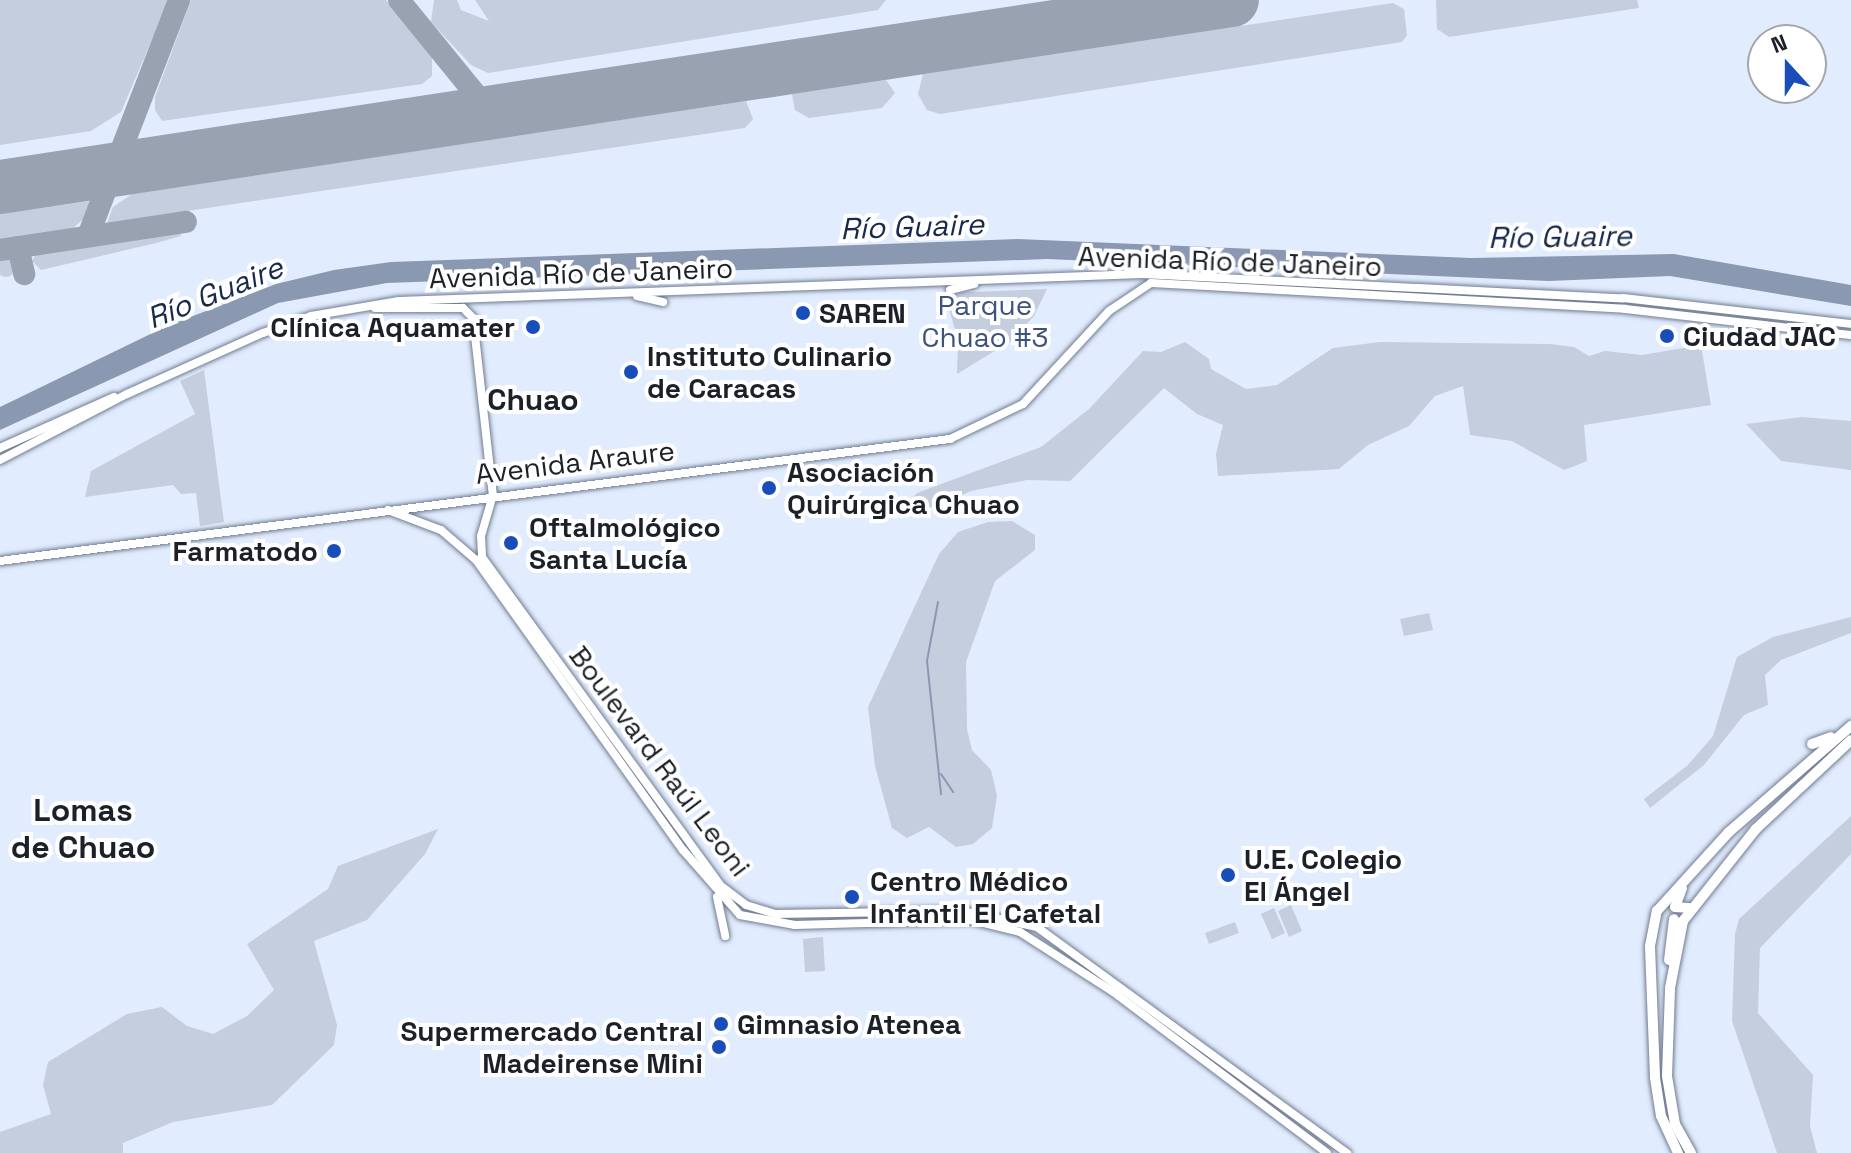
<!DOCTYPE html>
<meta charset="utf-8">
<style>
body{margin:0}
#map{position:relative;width:1851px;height:1153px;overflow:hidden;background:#e1ecfe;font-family:"Space Grotesk",sans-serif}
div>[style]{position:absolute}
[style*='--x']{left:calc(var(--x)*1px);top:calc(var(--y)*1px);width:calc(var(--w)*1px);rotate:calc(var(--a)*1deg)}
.green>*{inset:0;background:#c5cedf}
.round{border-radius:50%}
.water>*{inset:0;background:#8a98b1}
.stream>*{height:2px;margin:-1px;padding:0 1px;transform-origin:1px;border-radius:1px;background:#8a98b1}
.taxiway>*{height:22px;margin:-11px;padding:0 11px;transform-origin:11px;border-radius:11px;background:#98a2b0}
.runway>*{height:54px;margin:-27px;padding:0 27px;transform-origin:27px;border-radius:27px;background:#98a2b0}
.roads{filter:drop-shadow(0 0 2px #717c91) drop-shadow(0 0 2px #717c91)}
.tertiary>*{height:8px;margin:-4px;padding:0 4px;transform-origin:4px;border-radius:4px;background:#fff}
.secondary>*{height:10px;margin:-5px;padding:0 5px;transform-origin:5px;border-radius:5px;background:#fff}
.dots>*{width:22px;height:22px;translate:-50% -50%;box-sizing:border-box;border:4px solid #fff;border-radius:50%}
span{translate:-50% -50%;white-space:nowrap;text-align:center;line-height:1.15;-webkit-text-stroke:8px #fff;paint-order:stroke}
.street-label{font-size:28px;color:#1c2129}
.park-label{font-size:28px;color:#3e537b}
.poi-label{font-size:28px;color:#1c2129;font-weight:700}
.left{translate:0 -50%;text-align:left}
.right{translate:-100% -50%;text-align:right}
.water-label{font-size:30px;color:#17294d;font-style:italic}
.neighbourhood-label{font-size:30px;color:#1c2129;font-weight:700}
.quarter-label{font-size:32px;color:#1c2129;font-weight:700}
.north{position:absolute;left:1747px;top:24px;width:80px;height:80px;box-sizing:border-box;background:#fff;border:2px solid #a4a6a9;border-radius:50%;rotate:339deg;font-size:22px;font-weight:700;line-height:32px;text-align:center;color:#1c2129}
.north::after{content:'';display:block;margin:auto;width:28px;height:36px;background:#194eba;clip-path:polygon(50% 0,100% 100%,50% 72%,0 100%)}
</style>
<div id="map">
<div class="green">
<i style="clip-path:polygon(0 0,169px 0,121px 112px,91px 131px,0 145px)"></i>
<i style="clip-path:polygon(191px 0,386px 0,432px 57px,432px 76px,422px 84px,162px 121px,155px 110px,155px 97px)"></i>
<i style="clip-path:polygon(434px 0,457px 0,461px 10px,489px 21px,475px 0,886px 0,878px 10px,488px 73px,471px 65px,431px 22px)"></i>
<i style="clip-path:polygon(1436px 0,1637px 0,1639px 8px,1449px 37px,1437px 29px)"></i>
<i style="clip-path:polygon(1393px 3px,1404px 9px,1407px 35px,1402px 42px,940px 114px,927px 110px,918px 94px,923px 74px)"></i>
<i style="clip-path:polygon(886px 80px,895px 93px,882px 108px,809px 118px,795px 110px,792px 94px)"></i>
<i style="clip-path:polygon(746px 101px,753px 119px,745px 128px,107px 223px,113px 207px,132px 194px)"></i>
<i style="clip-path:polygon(91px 201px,86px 217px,73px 228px,0 241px,0 214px)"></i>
<i style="clip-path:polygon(180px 230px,181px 236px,156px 243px,41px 270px,32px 261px,37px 252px)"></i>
<i class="round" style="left:-3px;top:259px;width:18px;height:18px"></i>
<i style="clip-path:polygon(1047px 289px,1034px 316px,1011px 341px,957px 374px,958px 339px,944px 293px)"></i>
<i style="clip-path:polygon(1185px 342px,1209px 359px,1211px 369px,1246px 389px,1277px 385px,1333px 348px,1380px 342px,1550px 344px,1574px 347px,1589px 356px,1605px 351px,1642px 355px,1701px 345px,1711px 405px,1584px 425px,1587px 461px,1564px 470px,1512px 441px,1470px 435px,1463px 386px,1435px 396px,1409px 426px,1368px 445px,1339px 469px,1218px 476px,1216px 454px,1223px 425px,1197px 414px,1164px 388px,1070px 481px,1027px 480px,971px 491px,922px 512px,896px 516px,917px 493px,1041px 447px,1089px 409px,1143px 351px,1161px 352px)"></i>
<i style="clip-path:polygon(204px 370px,224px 522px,200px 526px,196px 493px,181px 494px,173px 485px,85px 497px,91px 471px,195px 414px,180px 381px)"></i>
<i style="clip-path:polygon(1802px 417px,1851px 421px,1851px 470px,1781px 461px,1746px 424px)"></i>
<i style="clip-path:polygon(1012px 521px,1035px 535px,1035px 550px,995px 581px,966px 662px,967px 729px,972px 750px,991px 770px,997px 796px,992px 828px,973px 844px,956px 847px,929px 827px,907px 838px,892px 828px,875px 766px,868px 707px,939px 554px,958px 532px,988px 522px)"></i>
<i style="clip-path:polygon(1429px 613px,1433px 630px,1404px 636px,1400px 619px)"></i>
<i style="clip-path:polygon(1851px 617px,1851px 633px,1781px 660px,1765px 675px,1768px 705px,1744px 715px,1704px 765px,1650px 808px,1644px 799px,1688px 765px,1713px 736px,1737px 657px,1773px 637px)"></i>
<i style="clip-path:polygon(1851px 816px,1851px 854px,1760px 948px,1758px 1013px,1813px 1075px,1810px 1126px,1817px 1153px,1777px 1153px,1732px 1021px,1735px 934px,1739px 919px)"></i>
<i style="clip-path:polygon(438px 829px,425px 854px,367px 920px,314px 941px,337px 1025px,334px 1045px,272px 1105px,173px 1122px,123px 1143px,123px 1153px,0 1153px,0 1132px,51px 1114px,43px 1085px,48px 1062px,127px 1014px,162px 1007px,187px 1026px,213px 1034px,247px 1016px,274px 990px,247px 944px,328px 889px,338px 866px)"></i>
<i style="clip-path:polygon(1291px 905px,1302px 931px,1289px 937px,1278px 911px)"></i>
<i style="clip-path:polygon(1274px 908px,1285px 933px,1272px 939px,1261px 914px)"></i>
<i style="clip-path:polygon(1235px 922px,1239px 933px,1209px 944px,1205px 933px)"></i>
<i style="clip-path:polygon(823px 937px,825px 971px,805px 972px,803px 939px)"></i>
</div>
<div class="water">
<i style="clip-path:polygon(1018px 239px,1471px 258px,1674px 254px,1851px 285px,1851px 306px,1670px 276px,1549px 281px,1047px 259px,387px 283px,278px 303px,0 430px,0 407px,167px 326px,276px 284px,334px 270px,391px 262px)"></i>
</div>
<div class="stream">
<i style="--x:938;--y:602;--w:60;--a:100.6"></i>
<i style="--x:927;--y:661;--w:134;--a:84"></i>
<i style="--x:941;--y:774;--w:22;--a:56"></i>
</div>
<div class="taxiway">
<i style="--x:399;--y:0;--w:144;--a:50.9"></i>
<i style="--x:88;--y:236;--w:253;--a:-68.9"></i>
<i style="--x:18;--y:247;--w:28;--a:77"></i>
<i style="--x:0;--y:250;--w:188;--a:-8.6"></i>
</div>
<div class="runway">
<i style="--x:0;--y:187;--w:1246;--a:-8.63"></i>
</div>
<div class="roads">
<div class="tertiary">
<i style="--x:950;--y:290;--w:25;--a:-14"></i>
<i style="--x:637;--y:296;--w:27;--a:13"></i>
<i style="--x:375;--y:308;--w:88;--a:0"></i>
<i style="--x:463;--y:308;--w:14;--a:45"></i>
<i style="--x:473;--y:318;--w:178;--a:83.6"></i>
<i style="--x:493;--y:495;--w:43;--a:106.3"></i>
<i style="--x:481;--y:536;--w:21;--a:87"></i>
<i style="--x:482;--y:557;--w:407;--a:54"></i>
<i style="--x:721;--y:886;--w:31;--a:37"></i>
<i style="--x:746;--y:905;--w:30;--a:17"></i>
<i style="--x:775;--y:914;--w:187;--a:-0.9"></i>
<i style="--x:962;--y:911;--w:77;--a:12"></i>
<i style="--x:1037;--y:927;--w:384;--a:36.1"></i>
<i style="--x:0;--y:448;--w:125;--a:-24.1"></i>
<i style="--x:0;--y:460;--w:143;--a:-27.5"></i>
<i style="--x:127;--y:394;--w:149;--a:-24.2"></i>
<i style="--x:263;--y:333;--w:51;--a:-19.5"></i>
<i style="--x:311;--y:316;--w:89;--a:-9.7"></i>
<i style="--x:399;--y:301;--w:743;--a:-2.08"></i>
<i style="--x:1142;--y:274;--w:482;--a:2.9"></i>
<i style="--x:1623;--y:298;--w:229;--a:6.5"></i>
<i style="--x:388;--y:510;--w:57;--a:20.7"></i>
<i style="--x:441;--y:530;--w:46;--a:40.6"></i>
<i style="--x:476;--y:560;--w:356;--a:54.5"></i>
<i style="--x:683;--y:850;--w:86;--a:48.8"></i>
<i style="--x:740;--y:915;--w:56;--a:10.3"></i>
<i style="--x:795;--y:925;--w:177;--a:-1.6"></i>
<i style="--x:972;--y:920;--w:49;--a:14"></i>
<i style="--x:1020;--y:932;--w:109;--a:32.7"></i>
<i style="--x:1112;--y:991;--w:269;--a:37"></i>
<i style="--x:0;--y:561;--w:958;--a:-7.32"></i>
<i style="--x:950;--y:439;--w:81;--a:-25.6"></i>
<i style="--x:1023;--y:404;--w:127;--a:-47.2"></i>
<i style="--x:1109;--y:311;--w:50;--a:-33.7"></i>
<i style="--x:1151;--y:283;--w:475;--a:3.1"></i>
<i style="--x:1625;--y:309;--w:227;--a:6.6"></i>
<i style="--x:717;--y:897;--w:40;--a:78"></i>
</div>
<div class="secondary">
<i style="--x:1812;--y:744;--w:20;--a:-20"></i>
<i style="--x:1682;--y:888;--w:20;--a:110"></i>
<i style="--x:1675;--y:907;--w:16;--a:4"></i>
<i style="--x:1669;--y:960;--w:41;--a:-83"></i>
<i style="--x:1678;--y:1153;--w:41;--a:-114.7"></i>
<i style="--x:1661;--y:1116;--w:39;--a:-99"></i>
<i style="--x:1655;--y:1077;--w:131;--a:-92.2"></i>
<i style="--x:1650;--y:946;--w:36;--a:-79"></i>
<i style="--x:1657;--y:911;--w:107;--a:-47.7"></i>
<i style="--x:1729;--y:832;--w:162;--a:-41"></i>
<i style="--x:1691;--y:1153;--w:33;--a:-119"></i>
<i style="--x:1675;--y:1124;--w:49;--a:-99.5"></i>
<i style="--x:1667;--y:1076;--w:88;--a:-88"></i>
<i style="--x:1670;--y:988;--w:68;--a:-79"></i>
<i style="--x:1683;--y:921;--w:117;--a:-51.6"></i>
<i style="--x:1756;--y:829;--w:130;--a:-43.1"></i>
</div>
</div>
<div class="dots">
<i style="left:803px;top:313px;background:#194eba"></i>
<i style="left:533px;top:327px;background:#194eba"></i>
<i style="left:1667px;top:336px;background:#194eba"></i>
<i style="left:631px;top:372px;background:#194eba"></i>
<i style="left:769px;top:488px;background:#194eba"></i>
<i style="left:511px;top:543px;background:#194eba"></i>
<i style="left:334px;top:551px;background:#194eba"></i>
<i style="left:1228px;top:875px;background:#194eba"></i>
<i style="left:852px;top:897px;background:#194eba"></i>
<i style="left:721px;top:1024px;background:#194eba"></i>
<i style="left:719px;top:1047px;background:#194eba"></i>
</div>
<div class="street-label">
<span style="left:1230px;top:261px;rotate:2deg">Avenida Río de Janeiro</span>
<span style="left:581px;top:273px;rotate:-2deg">Avenida Río de Janeiro</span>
<span style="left:575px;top:462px;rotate:-7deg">Avenida Araure</span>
<span style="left:660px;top:761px;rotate:53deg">Boulevard Raúl Leoni</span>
</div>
<div class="park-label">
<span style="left:985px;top:321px">Parque<br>Chuao #3</span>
</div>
<div class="poi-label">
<span class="left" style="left:819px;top:313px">SAREN</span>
<span class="right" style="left:515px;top:327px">Clínica Aquamater</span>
<span class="left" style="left:1683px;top:336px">Ciudad JAC</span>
<span class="left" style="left:647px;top:372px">Instituto Culinario<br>de Caracas</span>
<span class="left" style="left:787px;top:488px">Asociación<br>Quirúrgica Chuao</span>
<span class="left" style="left:529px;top:543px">Oftalmológico<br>Santa Lucía</span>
<span class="right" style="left:318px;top:551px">Farmatodo</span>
<span class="left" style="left:1244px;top:875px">U.E. Colegio<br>El Ángel</span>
<span class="left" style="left:870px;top:897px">Centro Médico<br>Infantil El Cafetal</span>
<span class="left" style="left:737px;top:1024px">Gimnasio Atenea</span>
<span class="right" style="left:703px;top:1047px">Supermercado Central<br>Madeirense Mini</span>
</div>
<div class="water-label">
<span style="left:912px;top:227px;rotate:-2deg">Río Guaire</span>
<span style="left:1560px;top:237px;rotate:-1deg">Río Guaire</span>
<span style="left:215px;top:293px;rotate:-22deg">Río Guaire</span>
</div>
<div class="neighbourhood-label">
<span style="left:533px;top:400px">Chuao</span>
</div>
<div class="quarter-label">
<span style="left:83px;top:829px">Lomas<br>de Chuao</span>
</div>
<div class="north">N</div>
</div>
